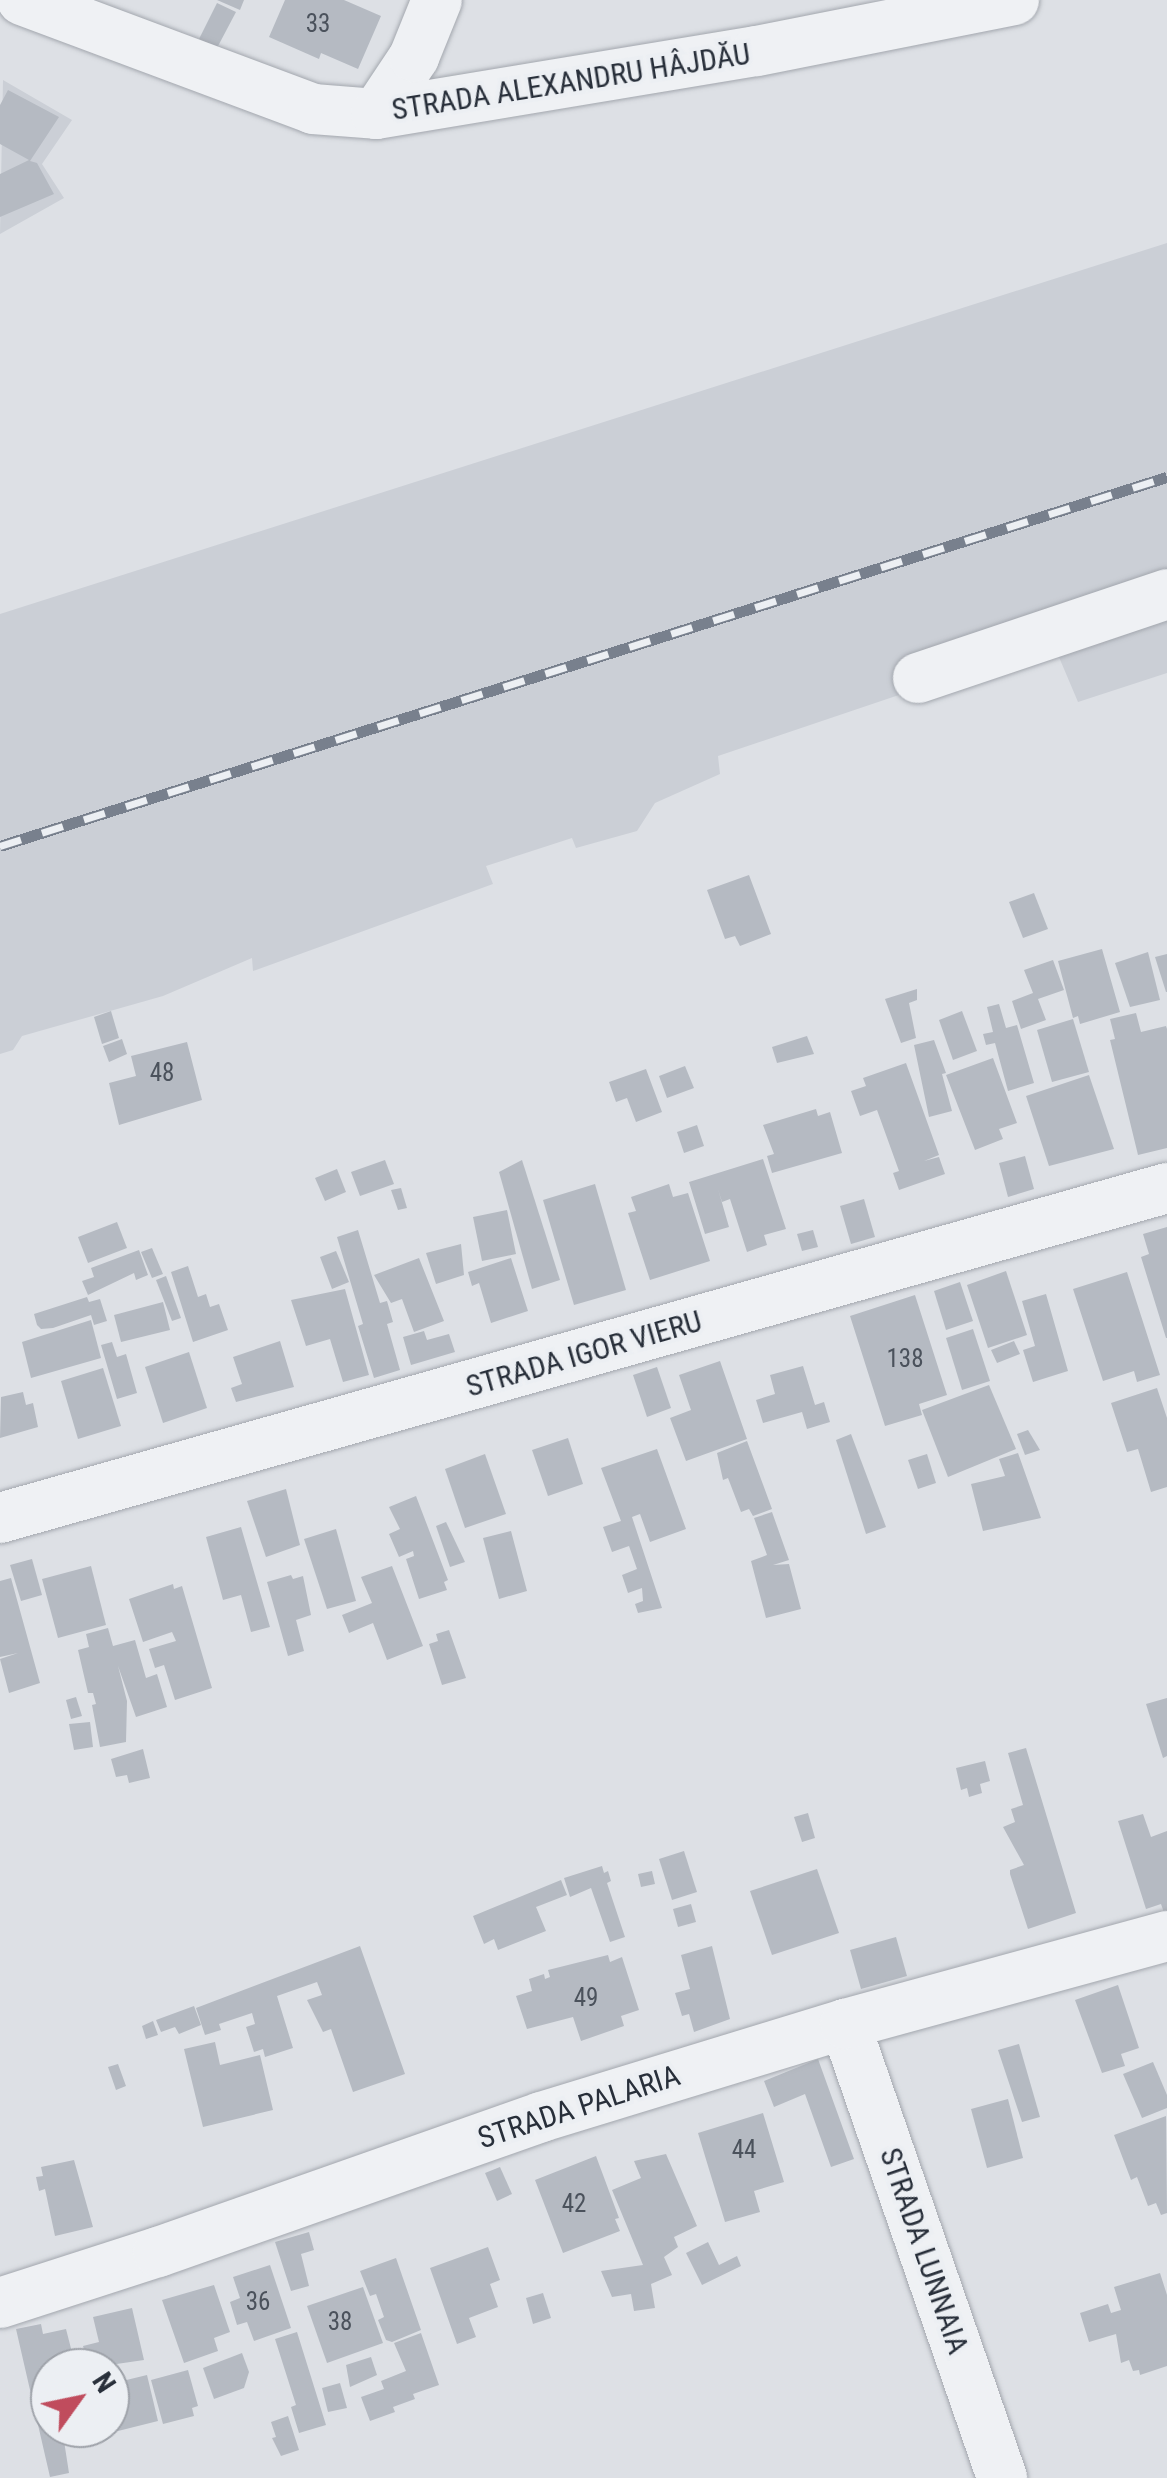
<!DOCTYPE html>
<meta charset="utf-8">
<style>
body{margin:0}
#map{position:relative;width:1167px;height:2478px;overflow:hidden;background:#dde0e5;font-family:"Roboto Condensed",sans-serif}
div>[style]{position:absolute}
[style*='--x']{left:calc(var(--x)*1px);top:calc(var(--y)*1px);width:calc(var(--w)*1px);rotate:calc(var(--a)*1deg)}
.built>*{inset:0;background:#cbcfd6}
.building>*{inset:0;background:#b5bac2}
.roads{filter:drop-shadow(0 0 2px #a3a7ae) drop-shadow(0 0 2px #a3a7ae)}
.minor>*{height:50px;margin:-25px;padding:0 25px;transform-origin:25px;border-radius:25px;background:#eff1f4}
.rail>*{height:11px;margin-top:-5.5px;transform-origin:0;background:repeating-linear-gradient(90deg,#eceff3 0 22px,#78808d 0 44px);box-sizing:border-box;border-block:2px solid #78808d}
span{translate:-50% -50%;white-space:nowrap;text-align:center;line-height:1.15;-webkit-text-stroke:8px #eceff3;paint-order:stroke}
.number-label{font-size:25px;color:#4b525c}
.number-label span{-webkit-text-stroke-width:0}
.street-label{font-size:30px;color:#282f3a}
.north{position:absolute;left:30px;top:2348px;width:100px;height:100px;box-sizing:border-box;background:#eceff3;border:2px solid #9ea2a9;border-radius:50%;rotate:57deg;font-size:28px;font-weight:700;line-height:40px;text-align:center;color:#282f3a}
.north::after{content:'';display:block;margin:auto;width:35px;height:45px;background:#c04c5d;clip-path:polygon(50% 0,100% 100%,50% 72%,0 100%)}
</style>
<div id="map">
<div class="built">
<i style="clip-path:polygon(3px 80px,72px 120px,42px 164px,64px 198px,0 234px)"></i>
<i style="clip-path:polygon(1167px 243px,1167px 673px,1078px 702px,1053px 643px,718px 756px,720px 774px,655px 803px,637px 831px,576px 848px,572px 838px,486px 866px,493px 884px,253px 971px,252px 958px,163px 996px,22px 1036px,13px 1050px,0 1054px,0 614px)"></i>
</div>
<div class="building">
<i style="clip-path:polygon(217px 0,244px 0,240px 10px)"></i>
<i style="clip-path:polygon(285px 0,344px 0,381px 16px,358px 69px,321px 53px,319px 59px,269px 37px)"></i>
<i style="clip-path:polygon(217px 3px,236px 12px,217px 48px,199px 39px)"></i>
<i style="clip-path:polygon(8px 90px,59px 117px,30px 161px,37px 163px,54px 194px,0 217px,0 174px,29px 160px,0 144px,0 105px)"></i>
<i style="clip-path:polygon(749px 875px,771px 934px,740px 946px,735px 936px,725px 939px,707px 890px)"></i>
<i style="clip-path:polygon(1034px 893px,1048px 929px,1023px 938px,1009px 902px)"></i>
<i style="clip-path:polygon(1102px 949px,1120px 1012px,1080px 1024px,1078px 1016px,1073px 1018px,1058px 961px)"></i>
<i style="clip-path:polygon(1148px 952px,1160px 1000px,1130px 1007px,1115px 963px)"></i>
<i style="clip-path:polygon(1167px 954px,1167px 992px,1166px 992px,1155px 957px)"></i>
<i style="clip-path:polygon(1053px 960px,1064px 990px,1038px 999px,1046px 1020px,1021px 1029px,1012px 1001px,1033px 993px,1024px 970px)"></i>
<i style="clip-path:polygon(917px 989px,917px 1000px,909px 1003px,916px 1038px,901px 1043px,885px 999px)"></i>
<i style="clip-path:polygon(999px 1004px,1006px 1028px,1017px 1025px,1034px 1083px,1008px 1091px,995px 1043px,986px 1045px,983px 1034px,993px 1032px,987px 1007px)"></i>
<i style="clip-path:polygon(111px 1011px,119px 1038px,102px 1044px,94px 1017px)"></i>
<i style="clip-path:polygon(962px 1011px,977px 1051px,953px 1060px,939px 1020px)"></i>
<i style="clip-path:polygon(1136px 1013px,1141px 1032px,1166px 1026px,1167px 1029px,1167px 1148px,1138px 1155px,1110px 1040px,1115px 1039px,1110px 1019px)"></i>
<i style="clip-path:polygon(1073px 1019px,1089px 1072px,1052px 1082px,1037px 1030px)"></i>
<i style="clip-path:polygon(807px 1036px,814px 1054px,777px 1063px,772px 1047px)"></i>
<i style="clip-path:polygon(122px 1039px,127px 1054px,109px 1062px,103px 1046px)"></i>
<i style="clip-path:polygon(934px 1040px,946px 1073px,942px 1074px,952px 1111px,929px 1117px,914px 1045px)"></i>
<i style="clip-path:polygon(187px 1042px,202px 1100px,119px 1125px,109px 1083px,136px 1076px,131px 1056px)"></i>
<i style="clip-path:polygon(993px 1058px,1017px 1123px,999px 1129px,1003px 1139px,975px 1150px,946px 1075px)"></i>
<i style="clip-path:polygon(906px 1063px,939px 1155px,924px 1161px,939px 1157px,945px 1174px,899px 1190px,893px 1173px,899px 1171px,877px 1110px,860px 1116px,851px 1091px,866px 1086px,863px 1078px)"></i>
<i style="clip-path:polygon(685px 1066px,694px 1088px,667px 1098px,659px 1076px)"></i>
<i style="clip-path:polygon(646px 1069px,662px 1112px,636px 1122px,627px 1098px,616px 1102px,609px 1082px)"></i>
<i style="clip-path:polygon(1089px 1075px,1114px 1149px,1049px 1166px,1026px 1096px)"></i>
<i style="clip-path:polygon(816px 1109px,818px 1116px,830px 1112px,842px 1153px,772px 1173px,767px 1156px,774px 1154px,763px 1125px)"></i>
<i style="clip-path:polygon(697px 1125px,704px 1146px,684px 1153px,677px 1132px)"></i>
<i style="clip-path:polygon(1025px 1156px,1034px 1189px,1008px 1197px,999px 1163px)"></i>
<i style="clip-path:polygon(763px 1159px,786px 1229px,764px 1235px,767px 1245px,747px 1252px,730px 1199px,722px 1202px,718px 1189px,729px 1227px,705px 1234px,689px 1182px)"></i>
<i style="clip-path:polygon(385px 1160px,394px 1184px,360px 1196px,351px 1172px)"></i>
<i style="clip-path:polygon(522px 1160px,560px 1280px,532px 1289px,499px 1172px)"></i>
<i style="clip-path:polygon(337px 1169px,346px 1192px,325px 1201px,315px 1178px)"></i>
<i style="clip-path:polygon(595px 1184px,626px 1290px,574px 1305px,543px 1200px)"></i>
<i style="clip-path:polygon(669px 1184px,673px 1197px,688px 1193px,710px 1261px,650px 1280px,628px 1213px,636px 1211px,631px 1197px)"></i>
<i style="clip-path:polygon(401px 1188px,407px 1208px,398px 1210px,391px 1190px)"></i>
<i style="clip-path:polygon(864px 1199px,875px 1237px,851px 1244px,840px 1206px)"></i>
<i style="clip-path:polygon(507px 1210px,516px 1254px,482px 1261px,473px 1217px)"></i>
<i style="clip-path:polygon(117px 1222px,127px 1248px,88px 1263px,78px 1237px)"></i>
<i style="clip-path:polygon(1167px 1227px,1167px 1338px,1166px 1338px,1141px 1257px,1149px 1254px,1143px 1234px)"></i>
<i style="clip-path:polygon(358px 1230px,380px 1303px,387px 1301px,393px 1322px,387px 1324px,400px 1370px,374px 1378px,358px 1326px,363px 1324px,337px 1237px)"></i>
<i style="clip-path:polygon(813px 1230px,818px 1247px,802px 1251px,797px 1234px)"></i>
<i style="clip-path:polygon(461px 1244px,464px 1275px,436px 1284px,426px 1253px)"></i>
<i style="clip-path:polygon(152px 1248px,163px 1274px,152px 1278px,141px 1252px)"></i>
<i style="clip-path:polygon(139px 1250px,148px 1275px,136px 1280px,134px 1273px,88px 1295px,82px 1281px,94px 1277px,91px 1268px)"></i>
<i style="clip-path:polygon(336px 1251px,349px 1282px,332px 1289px,320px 1257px)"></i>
<i style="clip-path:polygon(419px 1258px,444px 1321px,414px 1332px,402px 1299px,391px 1303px,374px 1275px)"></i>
<i style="clip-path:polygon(511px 1258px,528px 1311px,491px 1323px,479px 1283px,472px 1286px,468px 1272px)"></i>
<i style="clip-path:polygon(188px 1266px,198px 1297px,206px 1294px,210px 1307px,219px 1304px,228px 1330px,193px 1342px,171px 1272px)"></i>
<i style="clip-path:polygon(1006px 1271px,1027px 1335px,988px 1348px,967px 1285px)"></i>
<i style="clip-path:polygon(1127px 1272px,1160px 1375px,1137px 1382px,1134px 1371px,1103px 1381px,1073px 1289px)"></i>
<i style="clip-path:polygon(166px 1276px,181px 1318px,172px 1321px,156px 1280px)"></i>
<i style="clip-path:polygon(960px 1282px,973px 1321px,946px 1330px,934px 1291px)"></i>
<i style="clip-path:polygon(345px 1289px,369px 1375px,343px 1382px,330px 1339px,306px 1346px,291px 1300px)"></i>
<i style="clip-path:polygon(1046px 1294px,1068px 1371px,1033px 1382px,1023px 1350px,1035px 1346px,1022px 1301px)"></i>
<i style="clip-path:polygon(915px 1295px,947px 1395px,919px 1404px,922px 1415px,885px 1426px,850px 1316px)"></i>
<i style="clip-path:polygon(87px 1297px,89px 1302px,100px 1299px,107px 1321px,94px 1325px,91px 1315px,53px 1328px,41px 1329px,37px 1325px,34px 1314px)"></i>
<i style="clip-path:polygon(163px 1302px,170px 1330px,121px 1342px,114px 1315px)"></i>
<i style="clip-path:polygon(91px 1320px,101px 1358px,31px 1378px,22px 1342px)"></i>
<i style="clip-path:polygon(973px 1329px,990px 1381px,962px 1390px,946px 1338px)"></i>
<i style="clip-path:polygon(424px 1331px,427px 1340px,449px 1334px,455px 1352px,411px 1365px,403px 1337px)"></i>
<i style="clip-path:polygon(280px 1341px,294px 1387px,236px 1402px,231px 1388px,242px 1384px,233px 1357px)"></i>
<i style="clip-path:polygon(1014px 1341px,1020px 1354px,997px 1363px,991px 1350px)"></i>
<i style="clip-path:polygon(112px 1342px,117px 1357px,126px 1354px,137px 1393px,117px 1399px,101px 1345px)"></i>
<i style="clip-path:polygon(189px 1352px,207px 1408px,163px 1423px,145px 1367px)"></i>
<i style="clip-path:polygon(720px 1361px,747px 1439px,686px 1461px,670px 1418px,691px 1410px,679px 1375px)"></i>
<i style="clip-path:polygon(803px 1366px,815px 1405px,824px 1402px,830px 1422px,807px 1429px,802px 1412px,763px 1423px,756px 1400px,775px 1394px,770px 1375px)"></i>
<i style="clip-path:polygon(657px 1367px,671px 1408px,647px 1417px,633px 1375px)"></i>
<i style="clip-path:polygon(103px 1368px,121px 1426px,78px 1439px,61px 1381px)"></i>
<i style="clip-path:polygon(989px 1385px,1016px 1449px,948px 1477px,922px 1410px)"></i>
<i style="clip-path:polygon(1157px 1388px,1167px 1418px,1167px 1487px,1151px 1492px,1138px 1449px,1127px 1452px,1111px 1403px)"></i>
<i style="clip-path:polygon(23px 1392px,26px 1405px,33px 1403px,38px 1427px,0 1438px,1px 1397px)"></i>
<i style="clip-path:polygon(1028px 1430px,1040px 1450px,1025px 1455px,1017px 1434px)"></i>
<i style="clip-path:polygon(851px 1434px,886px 1527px,866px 1534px,836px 1440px)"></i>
<i style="clip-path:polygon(568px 1438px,583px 1484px,548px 1496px,532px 1450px)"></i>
<i style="clip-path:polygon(747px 1441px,772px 1509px,753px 1516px,749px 1509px,741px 1512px,728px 1478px,723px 1480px,717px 1453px)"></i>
<i style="clip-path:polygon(657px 1449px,686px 1529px,650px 1542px,640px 1514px,632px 1517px,662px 1608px,638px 1613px,635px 1604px,643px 1601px,642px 1588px,628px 1593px,622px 1575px,637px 1569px,629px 1546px,612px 1552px,603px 1527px,621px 1521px,601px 1468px)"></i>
<i style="clip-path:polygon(1018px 1453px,1041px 1518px,983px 1531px,971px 1484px,1005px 1476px,999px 1459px)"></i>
<i style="clip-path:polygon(485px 1454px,506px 1514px,465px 1528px,445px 1469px)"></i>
<i style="clip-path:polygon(927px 1454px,936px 1483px,918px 1489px,908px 1460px)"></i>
<i style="clip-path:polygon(286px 1489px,300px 1545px,266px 1557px,247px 1501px)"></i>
<i style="clip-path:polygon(416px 1496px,448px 1580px,444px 1582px,447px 1590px,419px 1599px,406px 1559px,414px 1556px,413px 1551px,399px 1557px,389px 1534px,400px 1529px,389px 1507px)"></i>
<i style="clip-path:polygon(772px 1512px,789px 1560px,773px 1565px,789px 1564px,801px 1609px,766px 1618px,751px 1561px,767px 1555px,754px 1518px)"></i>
<i style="clip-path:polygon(446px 1522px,465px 1562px,450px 1567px,436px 1526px)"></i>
<i style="clip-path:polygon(241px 1527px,270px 1627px,251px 1632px,241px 1595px,223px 1600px,206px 1537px)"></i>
<i style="clip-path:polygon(336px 1529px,356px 1601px,327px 1609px,304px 1539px)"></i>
<i style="clip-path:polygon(511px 1531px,527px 1591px,499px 1599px,483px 1538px)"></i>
<i style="clip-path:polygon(32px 1559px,42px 1595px,21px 1601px,10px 1565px)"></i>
<i style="clip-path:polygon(91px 1566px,106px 1625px,58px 1638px,42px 1579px)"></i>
<i style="clip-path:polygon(392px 1566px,423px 1646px,387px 1660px,373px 1623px,349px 1633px,342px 1615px,372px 1603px,361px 1577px)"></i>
<i style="clip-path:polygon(291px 1575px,293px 1579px,303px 1576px,311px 1615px,296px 1620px,304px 1651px,288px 1656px,267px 1582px)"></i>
<i style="clip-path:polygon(11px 1578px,40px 1683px,9px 1693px,0 1659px,18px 1653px,0 1657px,0 1581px)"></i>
<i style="clip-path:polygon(173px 1584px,174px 1589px,182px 1586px,212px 1688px,175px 1700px,164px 1665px,155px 1668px,149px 1649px,176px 1641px,172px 1632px,143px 1642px,129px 1599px)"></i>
<i style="clip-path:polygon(108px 1628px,113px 1646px,135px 1640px,146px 1678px,157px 1674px,167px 1707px,136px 1717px,118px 1666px,127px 1701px,126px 1742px,100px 1747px,92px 1705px,96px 1704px,93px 1693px,88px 1693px,78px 1650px,89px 1647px,86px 1634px)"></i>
<i style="clip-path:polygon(449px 1630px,466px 1678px,442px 1685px,429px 1644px,438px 1641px,436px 1634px)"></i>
<i style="clip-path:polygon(76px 1697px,82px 1716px,71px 1719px,66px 1700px)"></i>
<i style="clip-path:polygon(1167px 1698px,1167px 1756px,1163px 1758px,1146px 1704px)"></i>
<i style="clip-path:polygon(90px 1722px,93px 1747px,74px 1750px,69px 1724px)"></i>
<i style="clip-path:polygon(1026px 1748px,1076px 1913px,1028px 1929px,1010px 1874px,1010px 1870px,1024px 1865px,1003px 1827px,1015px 1822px,1011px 1809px,1023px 1805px,1008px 1753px)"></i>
<i style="clip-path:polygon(143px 1749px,150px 1778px,129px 1783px,127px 1775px,116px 1777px,111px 1759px)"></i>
<i style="clip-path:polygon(985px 1761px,990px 1781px,980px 1784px,982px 1793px,969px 1797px,967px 1788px,961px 1790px,956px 1768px)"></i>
<i style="clip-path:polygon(808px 1813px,815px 1838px,802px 1842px,794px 1817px)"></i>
<i style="clip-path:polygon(1143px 1814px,1151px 1837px,1167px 1831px,1167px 1921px,1161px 1904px,1146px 1909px,1118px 1821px)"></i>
<i style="clip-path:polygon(684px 1851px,697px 1892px,672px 1900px,659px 1859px)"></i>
<i style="clip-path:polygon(602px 1866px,604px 1873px,608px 1871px,611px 1881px,607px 1883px,625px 1937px,610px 1942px,591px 1888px,570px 1897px,564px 1878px)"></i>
<i style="clip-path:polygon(817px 1869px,839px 1933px,772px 1955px,750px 1891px)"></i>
<i style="clip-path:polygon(652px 1871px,655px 1884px,641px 1887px,638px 1874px)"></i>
<i style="clip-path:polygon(561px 1880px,567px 1895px,536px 1907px,546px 1931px,498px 1950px,494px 1939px,484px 1944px,473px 1916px)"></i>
<i style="clip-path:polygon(691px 1904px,696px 1922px,678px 1927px,673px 1909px)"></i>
<i style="clip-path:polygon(896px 1937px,907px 1976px,861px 1989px,850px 1950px)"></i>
<i style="clip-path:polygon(360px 1946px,405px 2074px,353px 2092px,331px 2029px,323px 2032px,307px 2000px,322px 1995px,317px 1982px,277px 1996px,293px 2048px,265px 2057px,263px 2049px,254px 2052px,246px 2027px,255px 2024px,252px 2013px,219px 2024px,221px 2030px,205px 2035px,196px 2008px)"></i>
<i style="clip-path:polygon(712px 1946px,730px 2019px,694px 2032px,689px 2014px,682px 2016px,675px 1993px,690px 1989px,681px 1955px)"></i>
<i style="clip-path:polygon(608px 1955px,610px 1962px,622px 1957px,639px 2010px,621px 2016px,624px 2026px,581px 2041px,573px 2017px,527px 2029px,516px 1996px,532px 1991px,529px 1979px,544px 1974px,545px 1979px,550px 1977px,548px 1970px)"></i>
<i style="clip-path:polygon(1118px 1985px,1139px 2048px,1121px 2054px,1125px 2066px,1102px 2073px,1075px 2000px)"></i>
<i style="clip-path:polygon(194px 2006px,201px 2025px,179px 2034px,175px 2027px,161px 2032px,156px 2020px)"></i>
<i style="clip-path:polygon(153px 2021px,158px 2035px,146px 2039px,142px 2026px)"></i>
<i style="clip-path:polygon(215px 2042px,220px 2065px,260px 2055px,273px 2110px,203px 2127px,184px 2049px)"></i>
<i style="clip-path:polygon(1019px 2044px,1040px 2117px,1022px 2122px,998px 2050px)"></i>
<i style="clip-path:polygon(818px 2059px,854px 2159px,831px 2167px,805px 2094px,774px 2107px,764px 2081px)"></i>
<i style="clip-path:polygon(1153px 2062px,1167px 2095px,1167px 2108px,1142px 2118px,1123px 2074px)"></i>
<i style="clip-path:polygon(118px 2064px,126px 2086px,116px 2090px,108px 2067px)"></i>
<i style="clip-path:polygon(1008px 2099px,1023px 2158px,987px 2168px,971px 2109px)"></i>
<i style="clip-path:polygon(763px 2113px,784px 2182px,754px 2191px,760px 2212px,725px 2222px,698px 2133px)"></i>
<i style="clip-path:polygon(1166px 2116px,1167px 2213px,1161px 2215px,1156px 2203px,1148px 2206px,1137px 2177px,1131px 2180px,1114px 2135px)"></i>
<i style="clip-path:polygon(666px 2154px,697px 2226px,674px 2237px,678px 2247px,664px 2257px,672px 2275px,651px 2284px,655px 2308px,634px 2311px,631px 2294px,612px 2297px,601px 2271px,643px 2265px,612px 2190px,641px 2178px,634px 2161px)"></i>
<i style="clip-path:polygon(596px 2156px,619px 2218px,615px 2219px,620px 2231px,563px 2253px,535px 2180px)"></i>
<i style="clip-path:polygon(74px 2160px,93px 2227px,55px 2236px,45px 2189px,39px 2191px,36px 2177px,43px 2176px,41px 2167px)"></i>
<i style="clip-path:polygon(500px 2167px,512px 2194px,497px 2201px,485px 2173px)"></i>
<i style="clip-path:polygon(309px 2232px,314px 2250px,301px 2254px,309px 2286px,291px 2291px,275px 2242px)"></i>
<i style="clip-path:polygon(708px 2242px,719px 2265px,737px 2256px,741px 2266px,702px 2285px,686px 2253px)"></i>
<i style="clip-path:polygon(488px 2247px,500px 2280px,490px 2284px,498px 2307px,469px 2318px,476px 2337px,457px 2344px,430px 2268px)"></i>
<i style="clip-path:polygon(396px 2258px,421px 2330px,392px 2342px,386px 2340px,378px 2320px,384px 2317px,376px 2294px,370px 2296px,360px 2271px)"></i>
<i style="clip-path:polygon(270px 2265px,291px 2328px,254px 2341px,247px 2322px,237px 2325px,230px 2302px,240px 2298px,233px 2277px)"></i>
<i style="clip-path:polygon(1160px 2273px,1167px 2295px,1167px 2366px,1140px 2375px,1139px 2370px,1133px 2371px,1129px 2360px,1121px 2363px,1116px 2334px,1089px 2342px,1080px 2313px,1108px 2304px,1111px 2313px,1121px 2310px,1114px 2287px)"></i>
<i style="clip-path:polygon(214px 2285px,230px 2332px,214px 2338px,218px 2351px,184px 2363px,162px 2300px)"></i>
<i style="clip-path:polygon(363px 2287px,383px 2343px,327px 2363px,307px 2306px)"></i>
<i style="clip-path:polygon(543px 2293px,551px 2318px,533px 2324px,526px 2298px)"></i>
<i style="clip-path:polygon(132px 2308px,144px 2360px,89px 2368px,83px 2346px,99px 2342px,93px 2317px)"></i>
<i style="clip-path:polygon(41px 2324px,43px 2334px,66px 2329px,76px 2368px,50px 2368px,50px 2428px,62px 2428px,69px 2473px,50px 2477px,16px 2329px)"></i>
<i style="clip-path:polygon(297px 2332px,326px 2425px,299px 2433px,291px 2407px,296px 2405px,275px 2339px)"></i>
<i style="clip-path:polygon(421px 2333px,439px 2385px,413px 2394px,415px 2399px,393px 2407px,395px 2412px,370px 2421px,361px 2397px,384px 2389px,381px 2381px,406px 2371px,394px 2343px)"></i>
<i style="clip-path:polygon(242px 2353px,249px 2372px,244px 2388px,214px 2399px,203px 2368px)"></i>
<i style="clip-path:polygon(371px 2357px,377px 2375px,350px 2387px,346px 2365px)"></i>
<i style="clip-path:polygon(188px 2370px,198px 2406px,192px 2408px,194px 2416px,163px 2424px,151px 2380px)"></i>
<i style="clip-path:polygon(147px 2375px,158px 2421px,102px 2435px,101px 2428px,110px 2428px,110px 2384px)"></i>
<i style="clip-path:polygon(340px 2383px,347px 2408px,328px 2412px,322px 2388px)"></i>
<i style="clip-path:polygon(288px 2416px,299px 2450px,281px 2456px,272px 2438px,276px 2437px,271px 2422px)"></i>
</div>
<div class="roads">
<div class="minor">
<i style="--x:22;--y:0;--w:311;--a:20.5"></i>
<i style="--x:313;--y:109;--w:63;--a:4.5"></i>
<i style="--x:376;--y:114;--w:386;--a:-9.4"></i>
<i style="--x:757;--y:51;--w:262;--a:-11.2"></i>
<i style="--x:376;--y:114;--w:69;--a:-56.3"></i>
<i style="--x:414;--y:57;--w:61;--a:-68"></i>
<i style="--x:918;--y:678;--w:263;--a:-18.6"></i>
<i style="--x:0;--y:1518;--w:1213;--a:-15.79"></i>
<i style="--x:845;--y:2024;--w:480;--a:70.9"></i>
<i style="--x:0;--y:2303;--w:166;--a:-17.9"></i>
<i style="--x:158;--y:2252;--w:406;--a:-19.4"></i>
<i style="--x:541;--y:2117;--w:318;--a:-17"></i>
<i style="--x:845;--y:2024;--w:334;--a:-15.3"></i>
</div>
</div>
<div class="rail">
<i style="--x:0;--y:846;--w:1224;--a:-17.55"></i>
</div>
<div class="number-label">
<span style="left:318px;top:24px">33</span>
<span style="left:162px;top:1073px">48</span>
<span style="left:905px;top:1359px">138</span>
<span style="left:586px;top:1998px">49</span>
<span style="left:744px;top:2150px">44</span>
<span style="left:574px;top:2204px">42</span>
<span style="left:258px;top:2302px">36</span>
<span style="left:340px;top:2322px">38</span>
</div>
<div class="street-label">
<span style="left:571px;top:82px;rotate:-9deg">STRADA ALEXANDRU HÂJDĂU</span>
<span style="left:584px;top:1354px;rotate:-16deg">STRADA IGOR VIERU</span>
<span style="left:579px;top:2107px;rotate:-18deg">STRADA PALARIA</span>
<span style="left:924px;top:2251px;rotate:71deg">STRADA LUNNAIA</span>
</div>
<div class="north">N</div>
</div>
